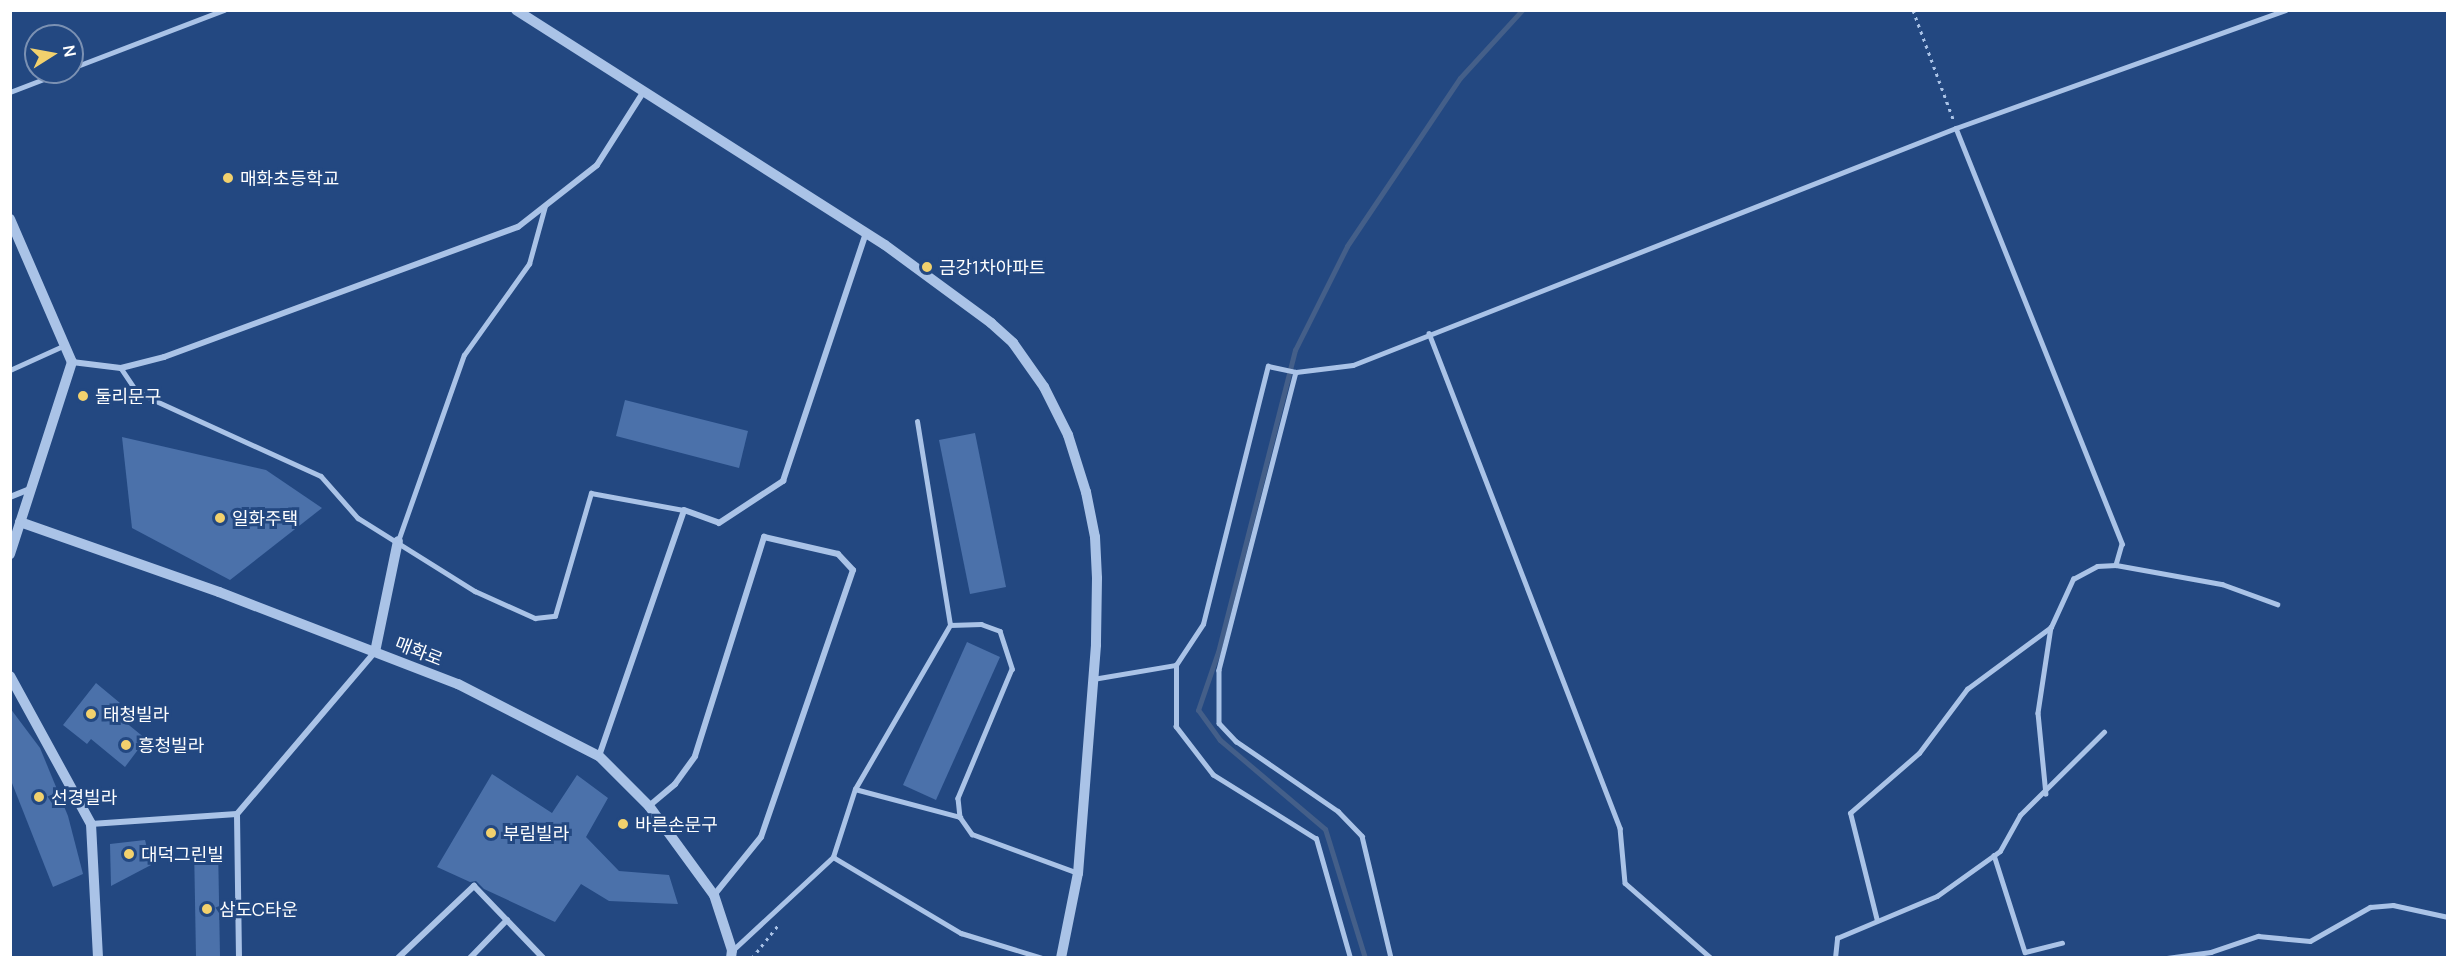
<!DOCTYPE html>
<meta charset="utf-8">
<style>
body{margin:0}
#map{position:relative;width:2458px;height:968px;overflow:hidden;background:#234881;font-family:Manrope,"Noto Sans KR",sans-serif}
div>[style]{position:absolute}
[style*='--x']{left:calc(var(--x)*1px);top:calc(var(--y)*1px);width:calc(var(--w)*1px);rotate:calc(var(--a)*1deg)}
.stream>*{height:5px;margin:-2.5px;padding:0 2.5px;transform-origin:2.5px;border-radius:2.5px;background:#445f89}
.building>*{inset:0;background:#4b71aa}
.path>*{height:3px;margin-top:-1.5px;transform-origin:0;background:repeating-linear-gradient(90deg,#aac3e7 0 3px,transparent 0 7.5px)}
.service>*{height:4.5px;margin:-2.25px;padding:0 2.25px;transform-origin:2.25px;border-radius:2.25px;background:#aac3e7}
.minor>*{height:6px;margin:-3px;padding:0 3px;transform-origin:3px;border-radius:3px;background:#aac3e7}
.tertiary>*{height:10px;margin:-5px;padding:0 5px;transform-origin:5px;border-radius:5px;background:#aac3e7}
.dots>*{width:16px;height:16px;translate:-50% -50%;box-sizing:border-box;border:3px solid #234881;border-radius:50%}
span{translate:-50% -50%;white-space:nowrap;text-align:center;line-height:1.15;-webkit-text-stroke:6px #234881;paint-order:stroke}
.poi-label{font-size:18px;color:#fff}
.left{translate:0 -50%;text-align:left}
.street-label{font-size:18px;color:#fff}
.frame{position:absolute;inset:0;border:12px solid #fff;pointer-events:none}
.north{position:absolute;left:24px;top:24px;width:60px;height:60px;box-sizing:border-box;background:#234881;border:2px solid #7b91b3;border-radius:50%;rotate:79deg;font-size:16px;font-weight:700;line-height:24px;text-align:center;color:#fff}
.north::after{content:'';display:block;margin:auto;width:21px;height:27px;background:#f2d16d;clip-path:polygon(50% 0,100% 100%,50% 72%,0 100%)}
</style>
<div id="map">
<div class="stream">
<i style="--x:1365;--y:958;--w:135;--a:-107.2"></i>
<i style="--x:1325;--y:829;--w:138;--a:-139.7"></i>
<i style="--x:1220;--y:740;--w:37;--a:-126"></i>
<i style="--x:1198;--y:710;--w:61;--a:-71"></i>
<i style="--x:1218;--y:652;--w:312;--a:-75.7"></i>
<i style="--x:1295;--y:350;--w:116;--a:-63.4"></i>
<i style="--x:1347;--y:246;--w:202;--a:-56.1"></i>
<i style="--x:1460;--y:78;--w:92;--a:-47.6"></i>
</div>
<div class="building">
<i style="clip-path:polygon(625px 400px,748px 431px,739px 468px,616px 436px)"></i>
<i style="clip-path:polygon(975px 433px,1006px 587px,970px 594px,939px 440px)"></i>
<i style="clip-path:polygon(122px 437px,266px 470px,322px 508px,230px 580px,132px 528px)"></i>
<i style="clip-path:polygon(967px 642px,1000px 657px,936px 800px,903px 785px)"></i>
<i style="clip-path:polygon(96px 683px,120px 703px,113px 712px,146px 739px,125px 767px,91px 739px,87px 744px,63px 725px)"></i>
<i style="clip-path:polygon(10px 708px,40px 748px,68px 816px,83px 874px,53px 887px,10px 778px)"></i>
<i style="clip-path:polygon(492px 774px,552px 813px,577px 775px,608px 798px,586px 837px,619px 871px,669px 875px,678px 904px,609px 901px,581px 884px,555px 922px,484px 889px,476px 881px,470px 882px,437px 867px)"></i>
<i style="clip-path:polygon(145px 840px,151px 865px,111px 886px,110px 844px)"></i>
<i style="clip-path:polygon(194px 845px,218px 845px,220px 957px,196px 957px)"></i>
</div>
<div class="path">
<i style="--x:1913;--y:10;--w:116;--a:69.8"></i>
<i style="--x:752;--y:958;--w:43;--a:-51.5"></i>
</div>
<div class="service">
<i style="--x:72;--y:68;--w:163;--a:-20.9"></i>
<i style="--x:10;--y:92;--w:56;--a:-21"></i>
<i style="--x:1956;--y:128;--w:448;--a:68.2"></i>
<i style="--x:2122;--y:544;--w:22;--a:106"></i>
<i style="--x:1429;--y:333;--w:531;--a:68.9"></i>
<i style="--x:1620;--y:828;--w:55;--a:84.8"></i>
<i style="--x:1625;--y:883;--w:114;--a:41.1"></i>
<i style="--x:121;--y:368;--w:25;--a:56"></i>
<i style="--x:135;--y:389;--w:22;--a:30"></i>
<i style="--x:154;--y:400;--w:183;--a:24.5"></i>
<i style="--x:321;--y:476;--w:56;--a:48.6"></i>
<i style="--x:358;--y:518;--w:138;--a:32"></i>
<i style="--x:475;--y:591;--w:66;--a:24.2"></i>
<i style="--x:535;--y:618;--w:20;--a:-6"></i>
<i style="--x:555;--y:616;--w:128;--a:-73.7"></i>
<i style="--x:591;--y:493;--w:95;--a:10.4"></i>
<i style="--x:10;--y:370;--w:60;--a:-24.4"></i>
<i style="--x:1296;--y:372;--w:308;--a:104.5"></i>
<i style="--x:1219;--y:670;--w:53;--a:90"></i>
<i style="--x:1219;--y:723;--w:25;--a:47"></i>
<i style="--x:1236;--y:741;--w:124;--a:34.5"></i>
<i style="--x:1338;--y:811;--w:35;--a:46"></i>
<i style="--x:1362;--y:836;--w:125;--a:76.6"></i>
<i style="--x:398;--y:541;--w:197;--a:-70.5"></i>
<i style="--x:464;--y:355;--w:112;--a:-54.5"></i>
<i style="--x:529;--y:264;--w:60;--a:-74.6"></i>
<i style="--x:950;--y:625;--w:31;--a:-2"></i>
<i style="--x:981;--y:624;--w:20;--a:20"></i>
<i style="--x:1000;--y:631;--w:40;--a:72"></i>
<i style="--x:1012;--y:669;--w:140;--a:112.7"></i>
<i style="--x:958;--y:798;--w:19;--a:84"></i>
<i style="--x:960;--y:817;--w:21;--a:55"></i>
<i style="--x:972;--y:834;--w:113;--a:20.2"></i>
<i style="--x:2051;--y:627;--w:53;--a:-65.4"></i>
<i style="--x:2073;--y:579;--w:27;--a:-28"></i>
<i style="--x:2097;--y:566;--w:19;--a:-3"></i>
<i style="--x:2116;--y:565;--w:108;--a:10.2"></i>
<i style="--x:2222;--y:584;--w:59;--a:20"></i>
<i style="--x:1093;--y:679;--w:84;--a:-9.6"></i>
<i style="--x:855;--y:789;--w:109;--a:14.9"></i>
<i style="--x:1994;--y:855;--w:102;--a:72.3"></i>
<i style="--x:2025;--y:952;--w:38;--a:-14"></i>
<i style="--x:833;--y:857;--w:149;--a:30.7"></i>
<i style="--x:961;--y:933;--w:86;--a:17"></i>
<i style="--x:1877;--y:921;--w:111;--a:-104"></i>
<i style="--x:1850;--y:813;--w:91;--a:-41"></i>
<i style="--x:1919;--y:753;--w:80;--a:-53.1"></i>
<i style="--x:1967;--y:689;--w:104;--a:-36.4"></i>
<i style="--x:2051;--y:627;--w:87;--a:98.6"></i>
<i style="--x:2038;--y:713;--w:81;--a:84.4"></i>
<i style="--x:733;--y:950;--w:137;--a:-42.9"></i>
<i style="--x:833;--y:857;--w:71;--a:-72.1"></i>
<i style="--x:855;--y:789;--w:190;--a:-59.9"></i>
<i style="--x:950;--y:625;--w:206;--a:-99.2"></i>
<i style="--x:1350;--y:958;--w:124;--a:-105.9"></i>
<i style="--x:1316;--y:839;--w:121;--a:-148.1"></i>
<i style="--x:1213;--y:775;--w:61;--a:-127.6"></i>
<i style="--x:1176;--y:727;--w:62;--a:-90"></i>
<i style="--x:1176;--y:665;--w:49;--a:-56.6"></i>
<i style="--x:1203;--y:624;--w:266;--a:-75.9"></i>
<i style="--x:1268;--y:366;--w:29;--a:12"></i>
<i style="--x:1296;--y:372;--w:57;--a:-7"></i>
<i style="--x:1353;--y:365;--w:648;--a:-21.46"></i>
<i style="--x:1956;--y:128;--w:350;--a:-19.7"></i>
<i style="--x:1835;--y:958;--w:20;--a:-84"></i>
<i style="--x:1837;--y:938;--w:108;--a:-22.8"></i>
<i style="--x:1937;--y:896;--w:77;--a:-35.5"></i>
<i style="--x:2000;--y:851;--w:41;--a:-60.9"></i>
<i style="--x:2020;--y:815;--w:118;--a:-44.7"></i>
<i style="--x:2167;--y:958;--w:44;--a:-7.8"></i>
<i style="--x:2211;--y:952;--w:50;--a:-18.8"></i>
<i style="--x:2258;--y:936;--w:52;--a:5.5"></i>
<i style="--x:2310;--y:941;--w:69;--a:-29.5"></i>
<i style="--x:2370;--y:907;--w:23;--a:-5"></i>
<i style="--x:2393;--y:905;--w:56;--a:12.3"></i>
</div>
<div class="minor">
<i style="--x:72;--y:362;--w:49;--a:7"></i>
<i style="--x:121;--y:368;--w:44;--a:-14.3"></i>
<i style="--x:164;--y:357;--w:377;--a:-20.2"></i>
<i style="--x:518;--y:227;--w:100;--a:-38.1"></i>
<i style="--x:597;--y:165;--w:84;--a:-57.6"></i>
<i style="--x:10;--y:497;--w:22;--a:-22"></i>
<i style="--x:599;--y:756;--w:260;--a:-70.9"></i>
<i style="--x:684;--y:510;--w:37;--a:20"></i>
<i style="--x:719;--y:523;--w:77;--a:-33.3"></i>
<i style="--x:783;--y:481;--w:262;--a:-71.5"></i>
<i style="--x:649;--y:806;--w:34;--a:-40"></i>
<i style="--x:675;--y:784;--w:34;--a:-54"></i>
<i style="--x:695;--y:756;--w:230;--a:-72.5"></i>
<i style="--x:764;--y:537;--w:76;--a:12.9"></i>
<i style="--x:838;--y:554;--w:22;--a:47"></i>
<i style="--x:853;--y:570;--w:282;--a:109"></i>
<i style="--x:761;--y:837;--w:75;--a:129"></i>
<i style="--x:91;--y:824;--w:146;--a:-3.9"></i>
<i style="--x:239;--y:958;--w:144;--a:-90.8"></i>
<i style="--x:237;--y:814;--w:213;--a:-49.6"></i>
<i style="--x:398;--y:958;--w:105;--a:-43.5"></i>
<i style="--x:474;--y:886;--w:100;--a:46.2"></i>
<i style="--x:470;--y:958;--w:53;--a:-45.8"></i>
</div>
<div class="tertiary">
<i style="--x:516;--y:10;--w:437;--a:32.5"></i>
<i style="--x:885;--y:245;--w:132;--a:36.3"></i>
<i style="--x:991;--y:323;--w:30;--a:42"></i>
<i style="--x:1013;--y:343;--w:54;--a:54.8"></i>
<i style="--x:1044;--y:387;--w:54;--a:63.4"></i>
<i style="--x:1068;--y:435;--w:60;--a:72.5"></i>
<i style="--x:1086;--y:492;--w:46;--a:78.7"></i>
<i style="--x:1095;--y:537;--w:41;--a:87.2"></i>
<i style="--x:1097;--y:578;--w:67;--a:90.9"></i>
<i style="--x:1096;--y:645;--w:229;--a:94.5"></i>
<i style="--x:1078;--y:873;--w:87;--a:101.3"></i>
<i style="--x:10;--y:219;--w:156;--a:66.6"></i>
<i style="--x:72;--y:362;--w:202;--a:107.9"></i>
<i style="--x:20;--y:522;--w:211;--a:19.4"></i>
<i style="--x:219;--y:592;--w:256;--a:21.1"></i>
<i style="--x:458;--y:684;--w:158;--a:27.1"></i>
<i style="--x:599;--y:756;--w:71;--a:45"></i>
<i style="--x:649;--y:806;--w:110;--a:53.9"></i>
<i style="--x:714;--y:895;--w:58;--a:71.9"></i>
<i style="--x:732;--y:950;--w:8;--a:97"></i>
<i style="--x:375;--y:652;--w:113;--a:-78.3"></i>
<i style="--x:10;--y:676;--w:169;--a:61.3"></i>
<i style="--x:91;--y:824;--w:134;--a:87"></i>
</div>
<div class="dots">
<i style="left:228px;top:178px;background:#f2d16d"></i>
<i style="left:927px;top:267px;background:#f2d16d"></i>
<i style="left:83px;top:396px;background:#f2d16d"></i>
<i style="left:220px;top:518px;background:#f2d16d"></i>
<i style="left:91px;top:714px;background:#f2d16d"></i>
<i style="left:126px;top:745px;background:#f2d16d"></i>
<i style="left:39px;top:797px;background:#f2d16d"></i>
<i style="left:623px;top:824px;background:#f2d16d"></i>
<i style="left:491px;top:833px;background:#f2d16d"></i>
<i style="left:129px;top:854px;background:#f2d16d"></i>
<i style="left:207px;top:909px;background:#f2d16d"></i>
</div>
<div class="poi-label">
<span class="left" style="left:240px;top:178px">매화초등학교</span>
<span class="left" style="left:939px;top:267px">금강1차아파트</span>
<span class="left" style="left:95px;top:396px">둘리문구</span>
<span class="left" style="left:232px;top:518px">일화주택</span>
<span class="left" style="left:103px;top:714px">태청빌라</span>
<span class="left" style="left:138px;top:745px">흥청빌라</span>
<span class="left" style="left:51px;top:797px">선경빌라</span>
<span class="left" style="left:635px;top:824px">바른손문구</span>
<span class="left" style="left:503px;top:833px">부림빌라</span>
<span class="left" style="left:141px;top:854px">대덕그린빌</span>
<span class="left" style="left:219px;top:909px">삼도C타운</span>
</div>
<div class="street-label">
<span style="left:419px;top:651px;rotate:21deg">매화로</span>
</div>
<div class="frame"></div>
<div class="north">N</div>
</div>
